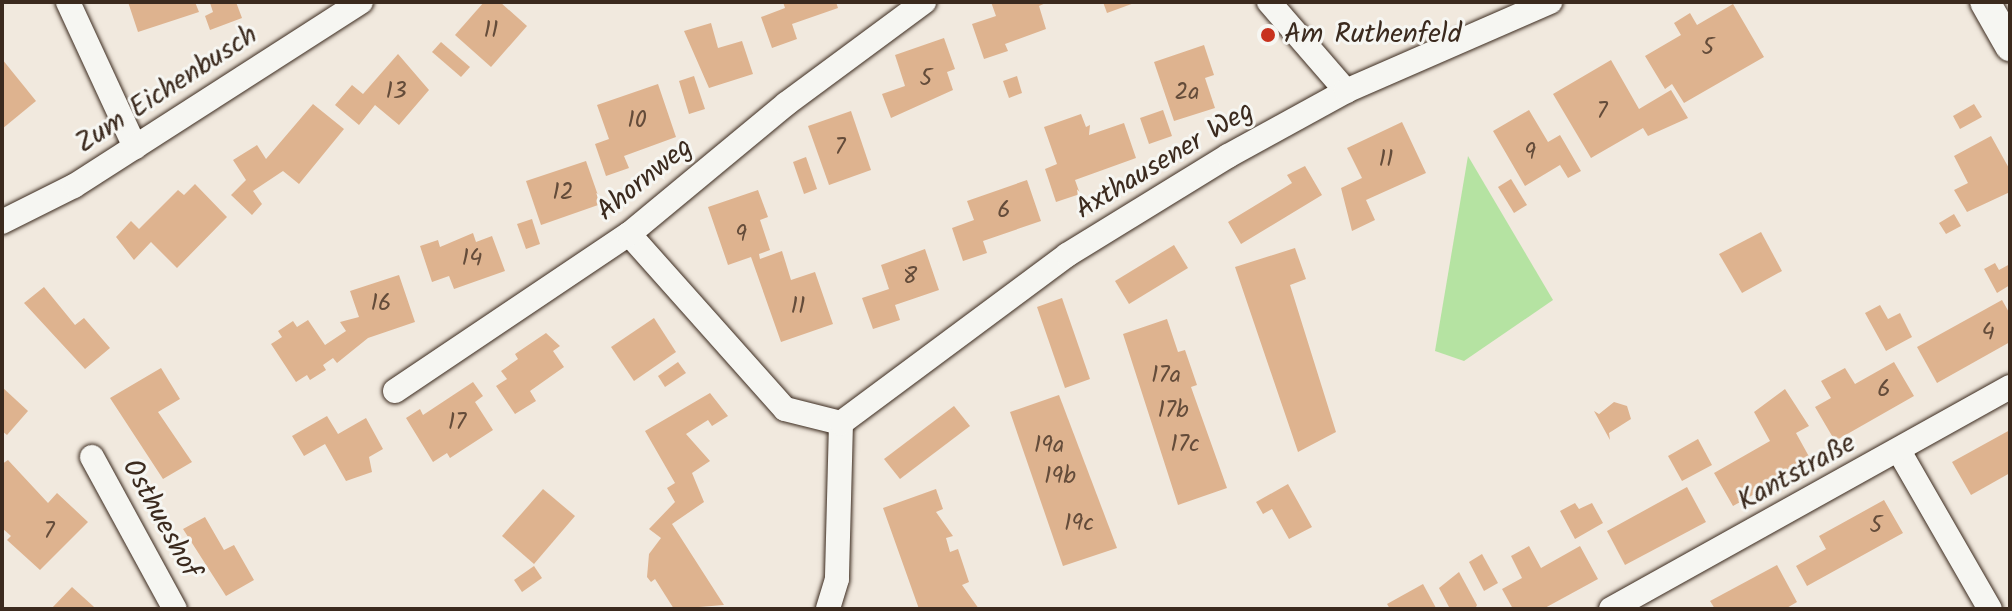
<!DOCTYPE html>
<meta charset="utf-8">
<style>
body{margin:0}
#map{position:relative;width:2012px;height:611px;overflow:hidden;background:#f1e9de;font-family:Kalam,sans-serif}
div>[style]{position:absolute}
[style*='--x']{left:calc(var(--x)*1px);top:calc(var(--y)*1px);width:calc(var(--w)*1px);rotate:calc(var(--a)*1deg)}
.green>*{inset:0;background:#b5e3a2}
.building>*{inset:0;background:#deb38f}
.roads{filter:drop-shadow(0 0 2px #3b2a1e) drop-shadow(0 0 2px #3b2a1e)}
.minor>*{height:24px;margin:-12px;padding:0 12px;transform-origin:12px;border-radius:12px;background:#f6f6f2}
.tertiary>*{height:30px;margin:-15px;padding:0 15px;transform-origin:15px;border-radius:15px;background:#f6f6f2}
.dots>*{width:22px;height:22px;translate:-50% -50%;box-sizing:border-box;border:4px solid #f6f6f2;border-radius:50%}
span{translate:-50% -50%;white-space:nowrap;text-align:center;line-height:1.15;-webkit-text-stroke:6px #f6f6f2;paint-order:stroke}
.number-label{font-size:24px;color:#644c3a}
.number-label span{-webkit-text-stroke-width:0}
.poi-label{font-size:28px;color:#3b2a1e}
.left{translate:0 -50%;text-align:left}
.street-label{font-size:28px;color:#3b2a1e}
.frame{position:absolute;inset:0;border:4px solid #3b2a1e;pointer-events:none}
</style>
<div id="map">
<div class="green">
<i style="clip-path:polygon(1468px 156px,1553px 300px,1464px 361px,1435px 351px)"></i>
</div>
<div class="building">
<i style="clip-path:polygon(128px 2px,195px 2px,199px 12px,138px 32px)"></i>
<i style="clip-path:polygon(236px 2px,242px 18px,210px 30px,205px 16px,213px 12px,210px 3px)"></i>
<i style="clip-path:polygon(484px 2px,500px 2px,527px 26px,491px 67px,455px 35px)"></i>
<i style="clip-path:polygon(783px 2px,836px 2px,838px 8px,792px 24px,797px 39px,772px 48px,761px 17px,785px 8px)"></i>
<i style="clip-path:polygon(991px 2px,1048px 2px,1039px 6px,1046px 29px,1005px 44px,1008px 51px,984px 59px,972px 24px,996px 16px)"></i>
<i style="clip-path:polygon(1103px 2px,1137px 2px,1107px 13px)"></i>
<i style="clip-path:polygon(1733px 4px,1764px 57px,1684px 103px,1672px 84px,1665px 89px,1645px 56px,1681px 35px,1674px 23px,1690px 13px,1697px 25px)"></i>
<i style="clip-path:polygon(711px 23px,718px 48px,742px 41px,753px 74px,709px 88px,684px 31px)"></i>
<i style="clip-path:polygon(944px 38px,955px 69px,947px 72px,953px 90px,891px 118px,882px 94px,905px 86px,895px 55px)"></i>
<i style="clip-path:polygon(441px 42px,470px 67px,461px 77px,432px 52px)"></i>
<i style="clip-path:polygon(1204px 45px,1214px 75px,1205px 78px,1215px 108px,1174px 121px,1154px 62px)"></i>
<i style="clip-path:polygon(398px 54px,429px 90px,399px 125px,375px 105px,359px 125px,335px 105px,352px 85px,363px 94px)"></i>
<i style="clip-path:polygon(2px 59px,36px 101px,2px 129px)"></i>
<i style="clip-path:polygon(1611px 60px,1639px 109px,1671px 90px,1688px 118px,1648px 136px,1643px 128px,1591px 158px,1553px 94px)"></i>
<i style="clip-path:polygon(694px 76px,705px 109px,689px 114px,679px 81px)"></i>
<i style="clip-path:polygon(1017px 76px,1022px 93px,1009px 98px,1003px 81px)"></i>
<i style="clip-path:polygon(658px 84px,676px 137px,624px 156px,629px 168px,606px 176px,595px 144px,609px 139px,597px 105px)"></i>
<i style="clip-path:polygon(313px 104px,344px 129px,299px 184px,283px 171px,253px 191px,262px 204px,252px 215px,231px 195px,246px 180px,233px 160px,257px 145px,266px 159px)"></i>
<i style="clip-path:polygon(1974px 104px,1982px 117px,1960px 129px,1953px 116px)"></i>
<i style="clip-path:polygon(1163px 110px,1172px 136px,1149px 144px,1140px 118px)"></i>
<i style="clip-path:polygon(1529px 110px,1548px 142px,1560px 135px,1581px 171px,1568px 178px,1560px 165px,1525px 186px,1493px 131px)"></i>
<i style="clip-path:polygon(851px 111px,871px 170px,829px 185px,808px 126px)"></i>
<i style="clip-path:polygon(1081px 114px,1086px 127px,1090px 125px,1089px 135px,1124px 123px,1136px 158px,1075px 180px,1080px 194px,1056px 202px,1045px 169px,1057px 164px,1044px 127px)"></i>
<i style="clip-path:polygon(1402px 122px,1426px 173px,1366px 200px,1375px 220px,1352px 231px,1341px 188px,1362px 178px,1347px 148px)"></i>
<i style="clip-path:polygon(1991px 136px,2010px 170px,2010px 192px,1967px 212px,1954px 190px,1968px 183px,1954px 156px)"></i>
<i style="clip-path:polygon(806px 157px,817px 189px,804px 194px,793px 162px)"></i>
<i style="clip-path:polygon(586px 161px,601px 204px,541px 225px,526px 181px)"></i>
<i style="clip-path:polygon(1305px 166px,1322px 195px,1241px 244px,1228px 222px,1292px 183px,1287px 175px)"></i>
<i style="clip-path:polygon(1511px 179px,1527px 205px,1514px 213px,1498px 187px)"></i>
<i style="clip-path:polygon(1027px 180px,1041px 221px,983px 241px,987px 253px,963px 261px,952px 228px,974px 220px,967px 201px)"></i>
<i style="clip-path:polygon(195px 184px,227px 217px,177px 268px,151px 242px,134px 260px,116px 237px,131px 221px,139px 229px,178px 190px,184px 195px)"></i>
<i style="clip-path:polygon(758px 190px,768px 217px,760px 220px,770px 250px,759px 254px,760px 259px,782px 251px,791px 280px,815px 272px,833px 324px,781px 342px,751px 257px,728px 265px,708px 207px)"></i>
<i style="clip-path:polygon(1954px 214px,1961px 226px,1946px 234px,1939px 223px)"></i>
<i style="clip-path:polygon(532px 219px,540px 244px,526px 249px,517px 224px)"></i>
<i style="clip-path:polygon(1761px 232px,1782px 271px,1742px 293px,1719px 254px)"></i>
<i style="clip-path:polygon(473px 233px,476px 242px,492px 236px,505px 271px,454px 289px,449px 276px,432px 282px,420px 246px,438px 240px,440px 247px)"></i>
<i style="clip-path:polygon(1174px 245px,1188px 268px,1129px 304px,1115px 281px)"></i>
<i style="clip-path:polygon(1295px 248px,1306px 279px,1290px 285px,1336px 432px,1298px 452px,1235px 267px)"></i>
<i style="clip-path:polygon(925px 249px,939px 290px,895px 305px,900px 320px,873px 329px,862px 298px,889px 289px,881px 265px)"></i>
<i style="clip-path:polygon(1995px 263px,1999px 270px,2010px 264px,2010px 285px,1997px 293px,1984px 269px)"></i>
<i style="clip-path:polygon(399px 275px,415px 322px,368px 338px,337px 363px,333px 358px,323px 365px,326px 370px,310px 380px,307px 375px,296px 382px,271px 344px,282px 337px,278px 331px,293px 321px,297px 327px,308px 320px,325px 345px,346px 331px,340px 322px,359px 317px,350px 291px)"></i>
<i style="clip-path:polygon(44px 287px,75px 325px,84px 318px,110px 348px,85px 369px,24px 303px)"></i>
<i style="clip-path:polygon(1062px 298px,1090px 379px,1065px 388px,1037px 307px)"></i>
<i style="clip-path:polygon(2002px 300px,2010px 314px,2010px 342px,1937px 383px,1917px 347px)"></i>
<i style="clip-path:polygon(1880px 305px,1888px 319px,1900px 313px,1912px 337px,1886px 351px,1865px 313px)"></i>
<i style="clip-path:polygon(654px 318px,676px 352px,634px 381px,611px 347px)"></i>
<i style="clip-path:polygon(1167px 319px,1178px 352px,1185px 350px,1197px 385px,1191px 387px,1227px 488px,1178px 505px,1123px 334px)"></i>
<i style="clip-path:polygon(546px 333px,560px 346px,553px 351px,564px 367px,530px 391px,536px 401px,515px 414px,496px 386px,507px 379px,501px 371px,518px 359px,515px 354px)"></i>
<i style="clip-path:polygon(678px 362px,686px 373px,665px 387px,658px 376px)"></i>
<i style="clip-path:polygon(1894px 362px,1914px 396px,1835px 441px,1815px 407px,1831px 398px,1821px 381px,1845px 368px,1855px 384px)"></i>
<i style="clip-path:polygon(161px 368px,180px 399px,158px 412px,192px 462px,163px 479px,110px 398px)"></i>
<i style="clip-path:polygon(473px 382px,483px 396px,475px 402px,493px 430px,450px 458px,447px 453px,433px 462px,406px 418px,420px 409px,423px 415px)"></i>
<i style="clip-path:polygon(2px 387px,28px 411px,7px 435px,2px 431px)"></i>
<i style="clip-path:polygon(1785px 389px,1809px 426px,1796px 433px,1812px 462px,1733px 506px,1714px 473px,1770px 441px,1754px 412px)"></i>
<i style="clip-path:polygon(710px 393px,728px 416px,712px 426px,708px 420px,686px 434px,710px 461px,692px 473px,704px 502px,672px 524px,724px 605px,674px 609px,655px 579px,651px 582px,647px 577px,649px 554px,661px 538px,649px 529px,675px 502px,667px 488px,675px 483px,645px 431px)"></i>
<i style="clip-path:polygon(1059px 395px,1117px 548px,1063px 566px,1010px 412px)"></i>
<i style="clip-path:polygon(1614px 402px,1627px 406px,1631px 419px,1609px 433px,1610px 440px,1594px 411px,1599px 414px)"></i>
<i style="clip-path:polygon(954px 406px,970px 426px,900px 479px,884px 459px)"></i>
<i style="clip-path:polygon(327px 416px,338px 434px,366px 418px,383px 449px,369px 457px,372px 472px,346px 481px,325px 444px,304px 456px,292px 436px)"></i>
<i style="clip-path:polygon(2010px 430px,2010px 473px,1971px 495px,1952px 462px)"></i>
<i style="clip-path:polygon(1698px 439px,1712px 465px,1682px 481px,1668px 456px)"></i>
<i style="clip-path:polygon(8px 460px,48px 503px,57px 493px,88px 522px,40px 570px,7px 540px,11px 536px,2px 528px,2px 464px)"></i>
<i style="clip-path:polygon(1288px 484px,1312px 527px,1289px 539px,1272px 509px,1263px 514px,1256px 502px)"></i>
<i style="clip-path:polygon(1687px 487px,1706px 522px,1625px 565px,1607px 531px)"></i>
<i style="clip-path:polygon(543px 489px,575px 516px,534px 564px,502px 536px)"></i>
<i style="clip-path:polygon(936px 489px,943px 509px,936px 512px,953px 536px,946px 538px,950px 552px,958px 549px,969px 582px,962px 585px,979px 609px,919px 609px,883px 508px)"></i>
<i style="clip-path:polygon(1884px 500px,1903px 533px,1807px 586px,1796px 566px,1826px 549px,1819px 536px)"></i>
<i style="clip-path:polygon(1575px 503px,1579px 509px,1592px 503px,1603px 523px,1575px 539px,1560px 511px)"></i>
<i style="clip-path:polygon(205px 517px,224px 550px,234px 545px,254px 580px,226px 596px,183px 529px)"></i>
<i style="clip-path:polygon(1529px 546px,1541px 568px,1580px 546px,1598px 579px,1543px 609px,1513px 609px,1502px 589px,1522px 578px,1511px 556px)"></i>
<i style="clip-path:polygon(1482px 554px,1498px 583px,1484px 591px,1469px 562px)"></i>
<i style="clip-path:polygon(1777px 565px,1797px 602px,1785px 609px,1715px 609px,1710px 601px)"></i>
<i style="clip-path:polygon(534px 566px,542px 578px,522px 592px,514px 580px)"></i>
<i style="clip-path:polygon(1459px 572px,1477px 605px,1475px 609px,1450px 609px,1439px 588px)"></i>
<i style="clip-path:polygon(1423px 584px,1436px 608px,1390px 609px,1387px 604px)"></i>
<i style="clip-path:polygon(72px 587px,93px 606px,96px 609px,51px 609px)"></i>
</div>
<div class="roads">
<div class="minor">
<i style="--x:68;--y:2;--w:160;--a:65.2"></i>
<i style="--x:1269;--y:2;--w:118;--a:49.1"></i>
<i style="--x:2;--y:222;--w:80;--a:-26.6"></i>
<i style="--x:74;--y:186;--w:341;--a:-32.7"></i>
<i style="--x:629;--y:234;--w:234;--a:48.3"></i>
<i style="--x:785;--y:409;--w:58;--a:14"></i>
<i style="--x:841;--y:423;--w:156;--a:91.5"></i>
<i style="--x:837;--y:579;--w:31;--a:107"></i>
<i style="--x:395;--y:391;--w:282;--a:-33.9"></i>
<i style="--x:629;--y:234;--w:204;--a:-39.6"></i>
<i style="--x:786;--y:104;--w:172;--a:-36.5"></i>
<i style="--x:841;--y:423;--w:282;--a:-36.6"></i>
<i style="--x:1067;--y:255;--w:189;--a:-31.6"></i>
<i style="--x:1228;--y:156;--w:135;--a:-28.8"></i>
<i style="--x:1346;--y:91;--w:223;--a:-23.6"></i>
<i style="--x:1899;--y:451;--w:182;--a:60.1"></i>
<i style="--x:92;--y:457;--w:173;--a:61.4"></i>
<i style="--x:1611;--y:609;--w:457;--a:-29.1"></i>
</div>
<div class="tertiary">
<i style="--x:1985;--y:2;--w:51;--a:60.4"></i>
</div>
</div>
<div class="dots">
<i style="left:1268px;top:35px;background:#c8321e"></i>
</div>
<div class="number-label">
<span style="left:491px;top:31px">11</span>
<span style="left:1708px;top:48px">5</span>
<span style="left:926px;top:79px">5</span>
<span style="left:396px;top:92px">13</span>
<span style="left:1187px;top:93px">2a</span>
<span style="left:1602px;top:112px">7</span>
<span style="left:637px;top:121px">10</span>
<span style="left:840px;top:148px">7</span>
<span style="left:1530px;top:153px">9</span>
<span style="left:1386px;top:160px">11</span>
<span style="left:563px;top:193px">12</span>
<span style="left:1004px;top:211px">6</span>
<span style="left:741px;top:235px">9</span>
<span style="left:472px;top:259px">14</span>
<span style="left:910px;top:277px">8</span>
<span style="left:381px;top:304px">16</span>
<span style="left:798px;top:307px">11</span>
<span style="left:1988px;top:333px">4</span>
<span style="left:1166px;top:376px">17a</span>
<span style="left:1884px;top:390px">6</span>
<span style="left:1173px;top:411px">17b</span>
<span style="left:457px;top:423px">17</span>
<span style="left:1185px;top:445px">17c</span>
<span style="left:1049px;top:446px">19a</span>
<span style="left:1060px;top:477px">19b</span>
<span style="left:1079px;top:524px">19c</span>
<span style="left:1876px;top:526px">5</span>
<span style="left:49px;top:532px">7</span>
</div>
<div class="poi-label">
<span class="left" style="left:1284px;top:35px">Am Ruthenfeld</span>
</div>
<div class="street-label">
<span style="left:167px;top:90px;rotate:-33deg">Zum Eichenbusch</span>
<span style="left:1165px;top:161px;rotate:-31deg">Axthausener Weg</span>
<span style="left:645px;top:180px;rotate:-39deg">Ahornweg</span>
<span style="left:1797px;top:473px;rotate:-29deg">Kantstraße</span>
<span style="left:160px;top:519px;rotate:61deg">Osthueshof</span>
</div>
<div class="frame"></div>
</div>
